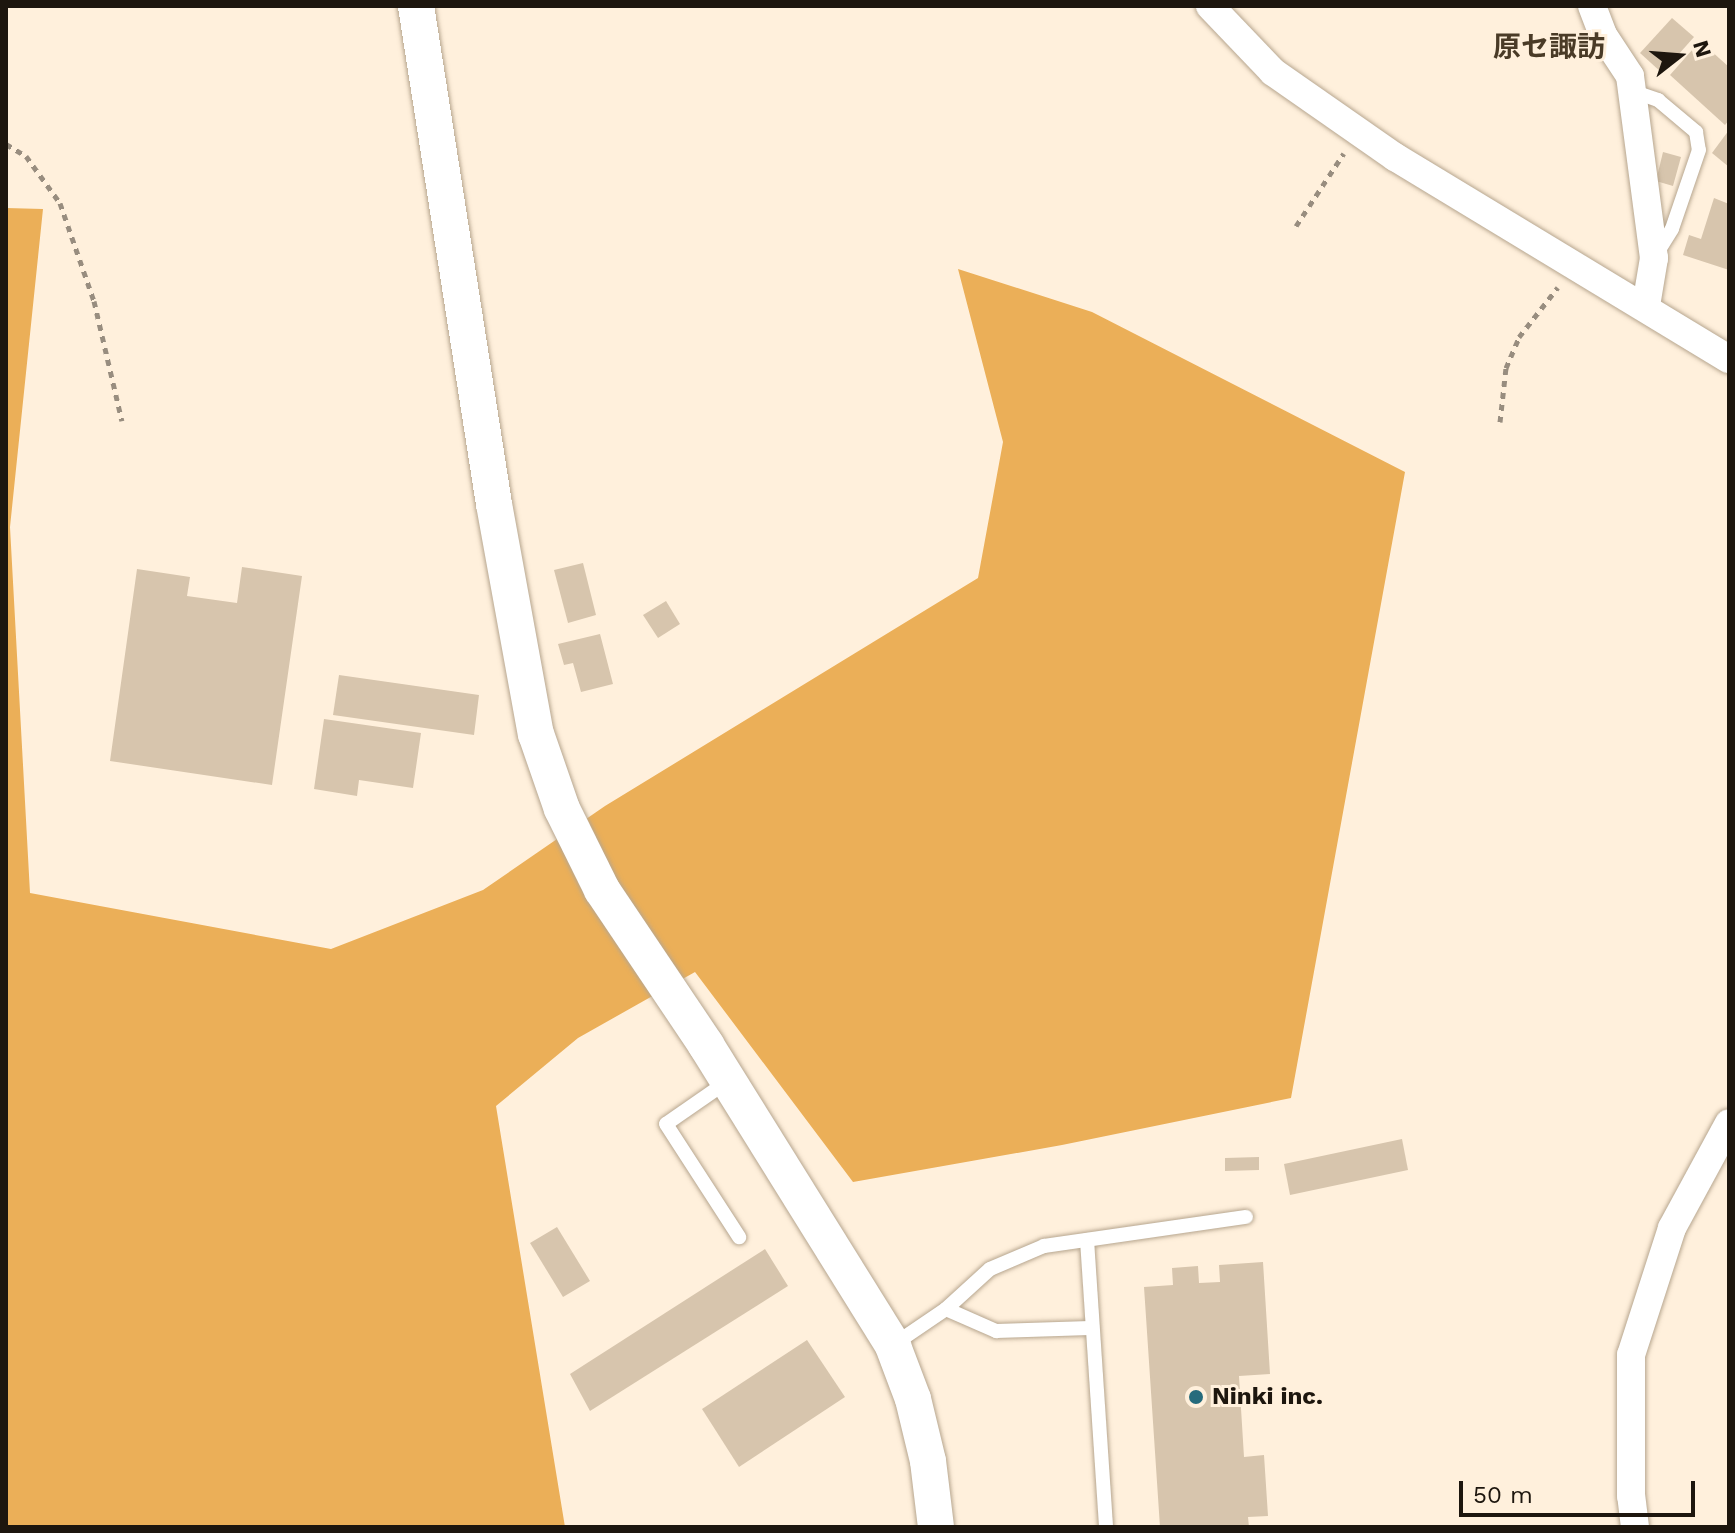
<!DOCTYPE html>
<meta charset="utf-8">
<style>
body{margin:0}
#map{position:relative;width:1735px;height:1533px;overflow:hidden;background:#fff0dc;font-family:"Work Sans","Noto Sans JP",sans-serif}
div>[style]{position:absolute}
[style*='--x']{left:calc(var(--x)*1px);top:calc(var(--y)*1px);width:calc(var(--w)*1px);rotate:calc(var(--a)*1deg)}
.forest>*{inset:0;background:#ebaf58}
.building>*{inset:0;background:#d7c5ad}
.path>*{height:5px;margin-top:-2.5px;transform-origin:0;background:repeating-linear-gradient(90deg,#988d7f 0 6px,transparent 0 12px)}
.roads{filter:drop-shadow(0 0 2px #b7a68f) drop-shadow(0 0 2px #b7a68f)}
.service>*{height:14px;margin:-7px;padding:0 7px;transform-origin:7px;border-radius:7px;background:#fff}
.minor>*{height:28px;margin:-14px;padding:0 14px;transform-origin:14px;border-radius:14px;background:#fff}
.tertiary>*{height:36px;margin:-18px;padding:0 18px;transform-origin:18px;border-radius:18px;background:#fff}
.dots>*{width:22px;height:22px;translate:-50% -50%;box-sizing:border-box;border:4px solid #fff0dc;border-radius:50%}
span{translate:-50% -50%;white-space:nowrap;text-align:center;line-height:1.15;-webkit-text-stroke:6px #fff0dc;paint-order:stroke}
.poi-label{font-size:24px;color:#1d160e;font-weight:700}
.left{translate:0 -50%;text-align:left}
.quarter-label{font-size:28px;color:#4a3b27;font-weight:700}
.frame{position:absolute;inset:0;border:8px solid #1d160e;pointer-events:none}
.north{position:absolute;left:1639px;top:16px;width:80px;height:80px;-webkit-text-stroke:6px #fff0dc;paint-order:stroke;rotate:73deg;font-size:22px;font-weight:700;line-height:32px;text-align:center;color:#1d160e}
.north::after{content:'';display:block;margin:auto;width:28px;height:36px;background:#1d160e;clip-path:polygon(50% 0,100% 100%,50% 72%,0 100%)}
.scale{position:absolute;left:1459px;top:1481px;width:236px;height:36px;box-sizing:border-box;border:4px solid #1d160e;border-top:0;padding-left:10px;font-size:24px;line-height:28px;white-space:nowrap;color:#1d160e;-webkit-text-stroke:6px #fff0dc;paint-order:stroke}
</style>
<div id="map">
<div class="forest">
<i style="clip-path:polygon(6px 208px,43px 209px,10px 527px,30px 893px,331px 949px,483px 890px,605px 806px,978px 578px,1003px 442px,958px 269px,1092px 312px,1405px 472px,1291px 1098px,1062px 1145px,853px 1182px,695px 972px,578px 1038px,496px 1106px,565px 1527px,6px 1527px)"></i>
</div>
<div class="building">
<i style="clip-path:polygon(1672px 18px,1694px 37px,1662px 73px,1640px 53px)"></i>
<i style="clip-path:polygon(1700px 41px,1729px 67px,1729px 120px,1725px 125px,1670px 75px)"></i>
<i style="clip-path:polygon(1729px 130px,1729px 167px,1712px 153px)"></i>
<i style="clip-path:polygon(1663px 152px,1681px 157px,1673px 186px,1656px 181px)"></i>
<i style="clip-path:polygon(1714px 198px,1729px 204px,1729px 270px,1683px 255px,1689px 235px,1701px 239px)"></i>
<i style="clip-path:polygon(583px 563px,596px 615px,568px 623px,554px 570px)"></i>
<i style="clip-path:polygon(242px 567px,302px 576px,272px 785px,110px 761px,137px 569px,190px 577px,187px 596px,237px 603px)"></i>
<i style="clip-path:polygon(666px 601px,680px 624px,658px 638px,643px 615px)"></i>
<i style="clip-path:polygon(600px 634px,613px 684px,581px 692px,573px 663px,564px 665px,558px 644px)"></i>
<i style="clip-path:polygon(339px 675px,479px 695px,474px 735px,333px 715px)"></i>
<i style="clip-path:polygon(324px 719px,421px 733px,413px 788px,359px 780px,357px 796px,314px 789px)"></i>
<i style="clip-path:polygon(1402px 1139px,1408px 1170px,1290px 1195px,1284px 1164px)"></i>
<i style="clip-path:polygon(1259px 1157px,1259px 1170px,1225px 1171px,1225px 1158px)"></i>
<i style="clip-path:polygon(557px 1227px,590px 1281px,563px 1297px,530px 1243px)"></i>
<i style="clip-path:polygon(765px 1249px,788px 1286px,590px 1411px,570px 1374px)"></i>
<i style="clip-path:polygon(1263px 1262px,1270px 1374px,1239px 1376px,1244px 1457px,1264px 1455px,1268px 1516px,1248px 1517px,1249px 1527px,1160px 1527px,1144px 1287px,1173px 1285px,1172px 1268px,1198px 1266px,1199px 1283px,1220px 1282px,1219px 1265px)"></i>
<i style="clip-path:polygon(807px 1340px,845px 1397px,739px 1467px,702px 1409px)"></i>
</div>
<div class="path">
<i style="--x:6;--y:144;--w:23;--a:31"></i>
<i style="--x:26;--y:156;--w:58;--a:54.1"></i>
<i style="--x:60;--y:203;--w:104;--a:70.9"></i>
<i style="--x:94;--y:301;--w:123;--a:76.9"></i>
<i style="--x:1296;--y:226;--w:87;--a:-56.7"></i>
<i style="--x:1500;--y:422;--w:54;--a:-83.7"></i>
<i style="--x:1506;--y:368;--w:34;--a:-67"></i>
<i style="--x:1519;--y:337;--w:63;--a:-52"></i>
</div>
<div class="roads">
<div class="service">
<i style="--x:1632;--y:91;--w:28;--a:19"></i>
<i style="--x:1658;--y:100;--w:50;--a:40.1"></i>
<i style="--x:1696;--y:132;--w:18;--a:81"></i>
<i style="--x:1699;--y:150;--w:83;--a:108.9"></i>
<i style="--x:1672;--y:229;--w:31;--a:122"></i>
<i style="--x:728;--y:1081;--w:75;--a:145.3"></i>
<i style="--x:666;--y:1124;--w:135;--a:57.1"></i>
<i style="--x:1087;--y:1240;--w:288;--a:86.2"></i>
<i style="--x:946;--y:1309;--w:55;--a:23.7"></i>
<i style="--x:996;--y:1331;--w:94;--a:-1.8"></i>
<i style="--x:893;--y:1345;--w:64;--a:-34.2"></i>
<i style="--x:946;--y:1309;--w:59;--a:-42.3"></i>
<i style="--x:990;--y:1269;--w:59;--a:-23.1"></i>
<i style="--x:1044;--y:1246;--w:204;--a:-8.2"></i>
</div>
<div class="minor">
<i style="--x:1210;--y:6;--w:91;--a:46.3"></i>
<i style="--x:1273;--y:72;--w:149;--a:34.9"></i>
<i style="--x:1395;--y:157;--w:390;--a:31.2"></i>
<i style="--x:1592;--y:6;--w:31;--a:69"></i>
<i style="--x:1603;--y:35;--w:49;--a:56.6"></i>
<i style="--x:1630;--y:76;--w:184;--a:82.5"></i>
<i style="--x:1654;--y:258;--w:49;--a:99.5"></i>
<i style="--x:1635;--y:1527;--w:31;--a:-97"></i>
<i style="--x:1631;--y:1496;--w:141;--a:-90"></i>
<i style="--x:1631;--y:1355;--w:133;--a:-72.1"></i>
<i style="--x:1672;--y:1228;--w:119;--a:-61.5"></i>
</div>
<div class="tertiary">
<i style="--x:416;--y:6;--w:504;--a:81.1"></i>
<i style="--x:494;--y:504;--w:234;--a:79.7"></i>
<i style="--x:536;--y:734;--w:79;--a:70.9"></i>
<i style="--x:562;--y:809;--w:90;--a:63.7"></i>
<i style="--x:602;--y:890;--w:187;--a:56.1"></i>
<i style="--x:706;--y:1045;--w:354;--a:58.1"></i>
<i style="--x:893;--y:1346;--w:57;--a:69.3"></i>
<i style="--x:913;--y:1399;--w:64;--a:76.4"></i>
<i style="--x:928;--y:1461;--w:66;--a:83.1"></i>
</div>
</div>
<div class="dots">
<i style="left:1196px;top:1397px;background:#276b7c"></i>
</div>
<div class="poi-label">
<span class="left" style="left:1212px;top:1397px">Ninki inc.</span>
</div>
<div class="quarter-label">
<span style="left:1549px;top:47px">原セ諏訪</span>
</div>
<div class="frame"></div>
<div class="north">N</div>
<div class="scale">50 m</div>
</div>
